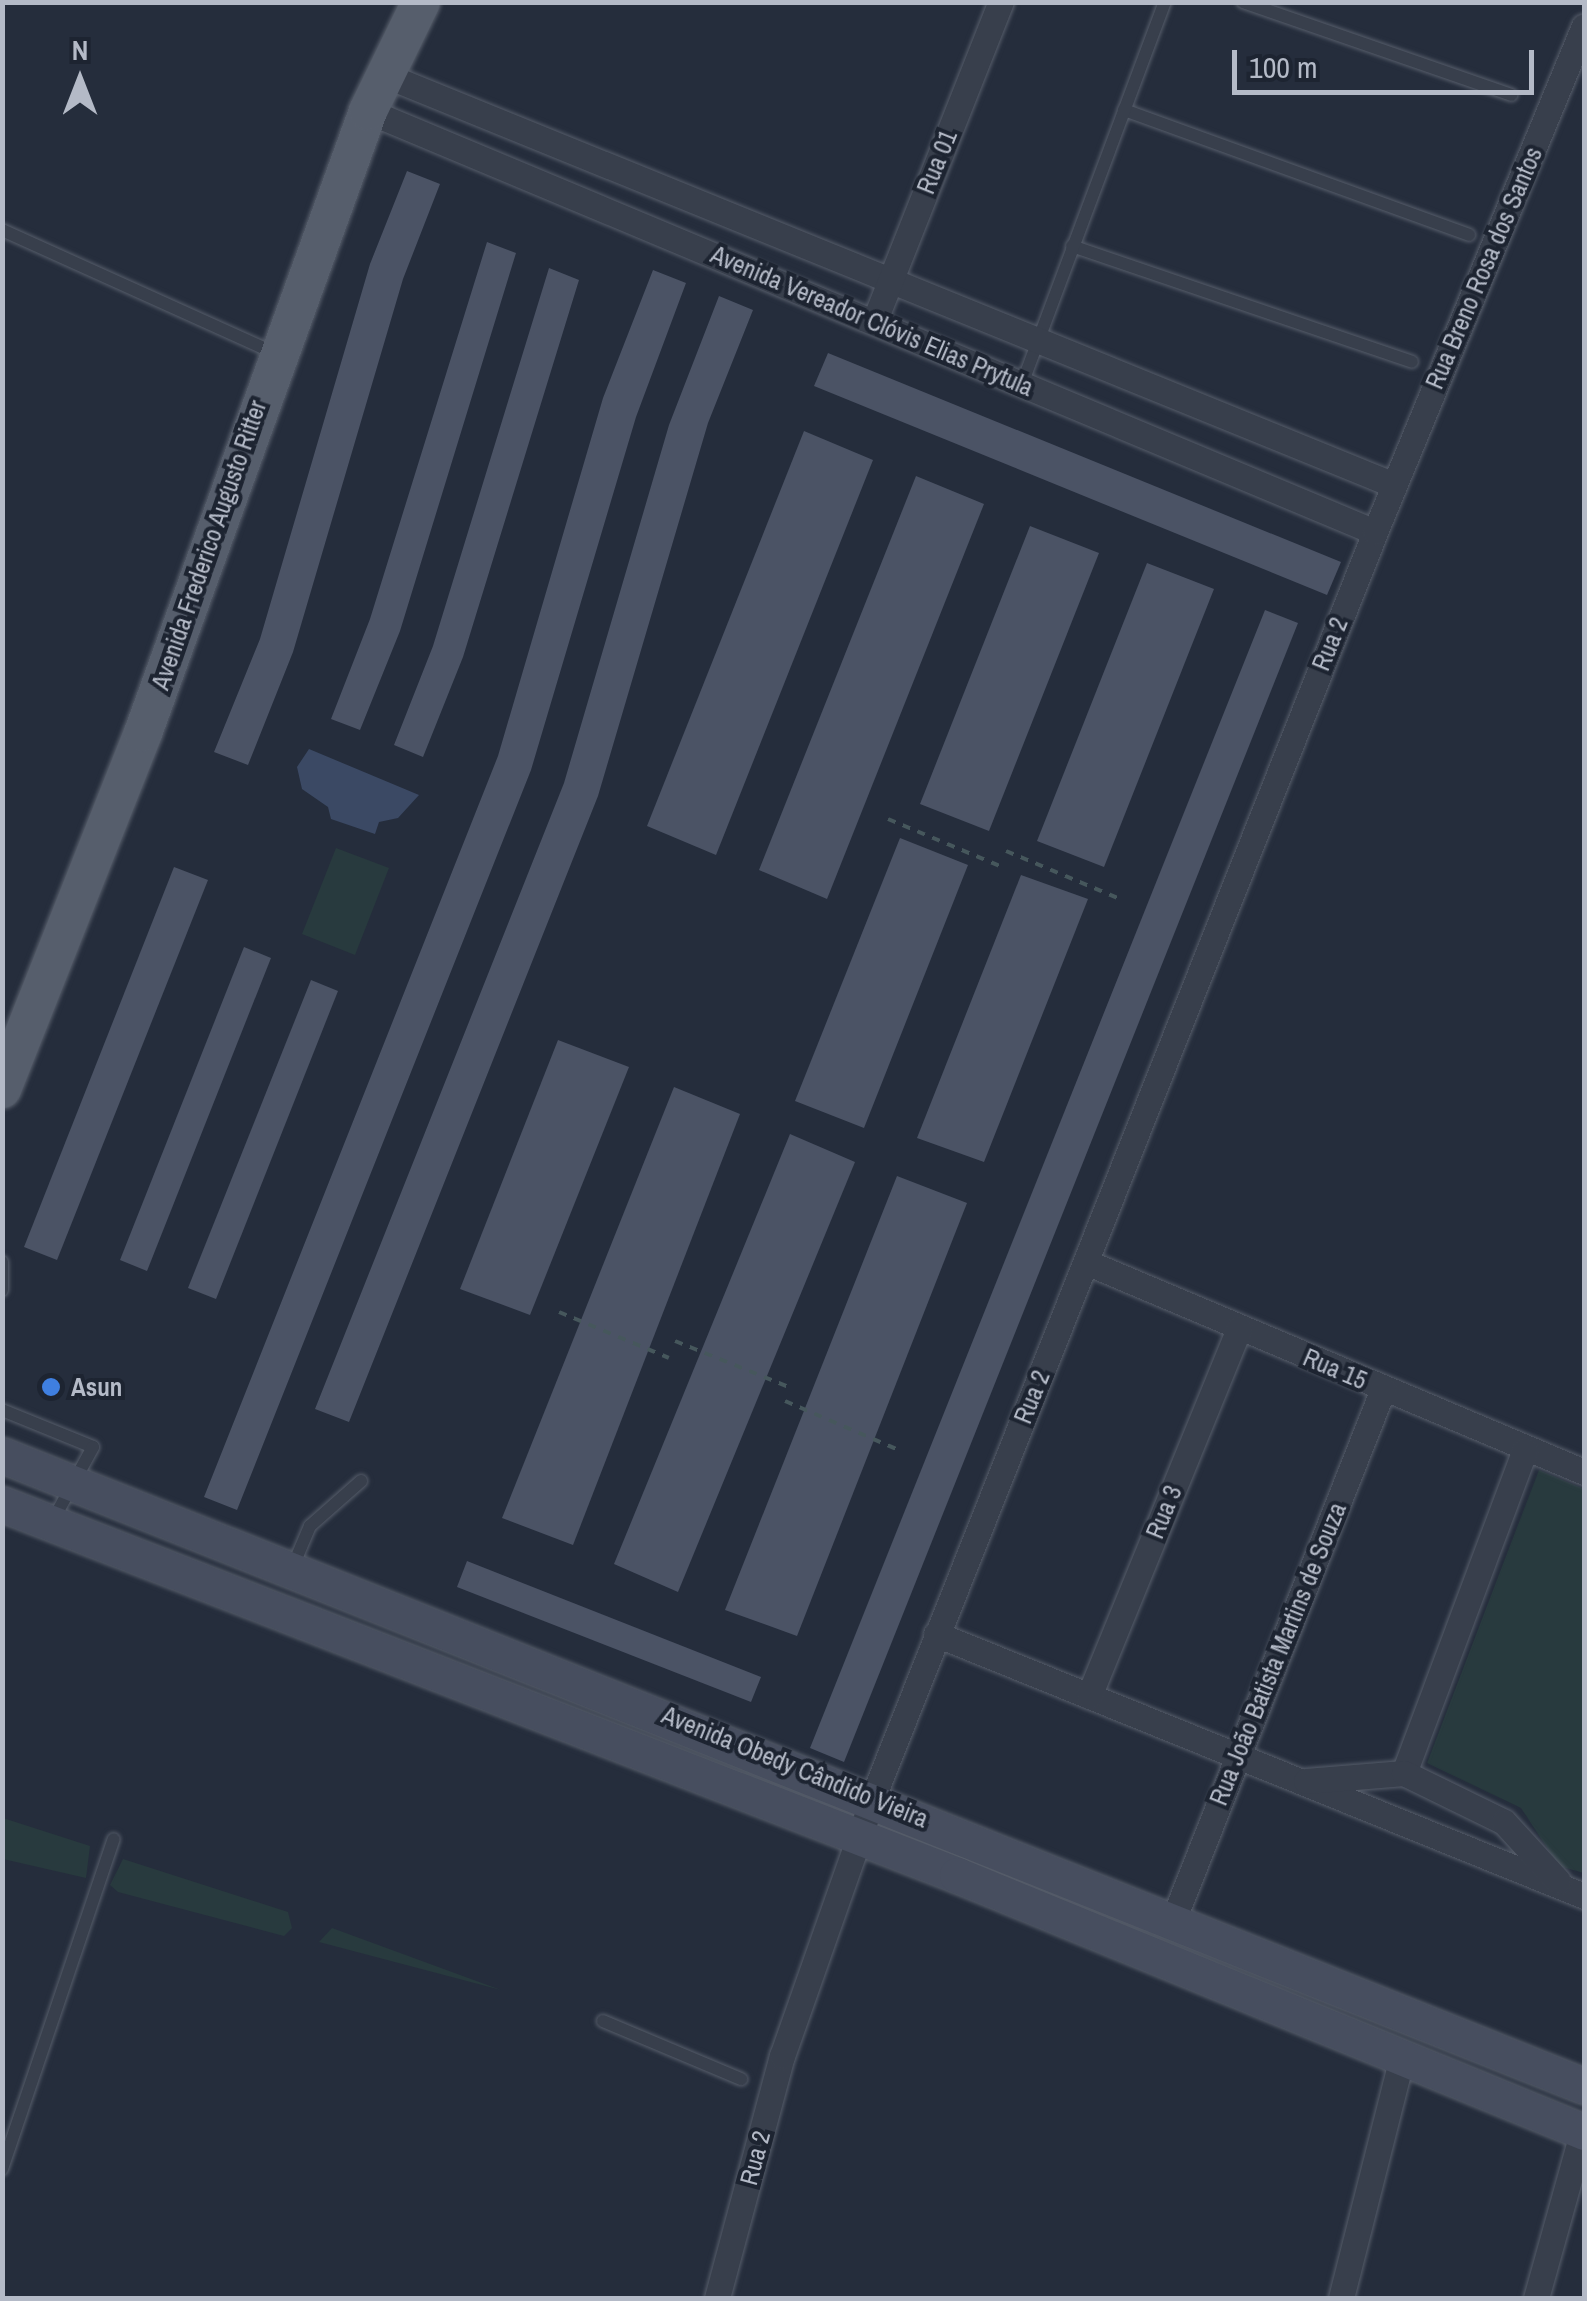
<!DOCTYPE html>
<meta charset="utf-8">
<style>
body{margin:0}
#map{position:relative;width:1587px;height:2301px;overflow:hidden;background:#252d3c;font-family:"Archivo Narrow",sans-serif}
div>[style]{position:absolute}
[style*='--x']{left:calc(var(--x)*1px);top:calc(var(--y)*1px);width:calc(var(--w)*1px);rotate:calc(var(--a)*1deg)}
.green>*{inset:0;background:#283a3e}
.water>*{inset:0;background:#3b4964}
.building>*{inset:0;background:#4b5365}
.path>*{height:4px;margin-top:-2px;transform-origin:0;background:repeating-linear-gradient(90deg,#46575c 0 8px,transparent 0 16px)}
.roads{filter:drop-shadow(0 0 2px #565d6a) drop-shadow(0 0 2px #565d6a)}
.lane>*{height:12px;margin:-6px;padding:0 6px;transform-origin:6px;border-radius:6px;background:#383f4c}
.street>*{height:25px;margin:-12.5px;padding:0 12.5px;transform-origin:12.5px;border-radius:12.5px;background:#383f4c}
.secondary>*{height:35px;margin:-17.5px;padding:0 17.5px;transform-origin:17.5px;border-radius:17.5px;background:#474e5f}
.primary>*{height:38px;margin:-19px;padding:0 19px;transform-origin:19px;border-radius:19px;background:#565e6c}
.dots>*{width:28px;height:28px;translate:-50% -50%;box-sizing:border-box;border:5px solid #1d2431;border-radius:50%}
span{translate:-50% -50%;white-space:nowrap;text-align:center;line-height:1.15;-webkit-text-stroke:8px #1d2431;paint-order:stroke}
.street-label{font-size:25px;color:#b4bac7}
.poi-label{font-size:25px;color:#b4bac7;font-weight:700}
.left{translate:0 -50%;text-align:left}
.frame{position:absolute;inset:0;border:5px solid #b4bac7;pointer-events:none}
.north{position:absolute;left:30px;top:30px;width:100px;height:100px;-webkit-text-stroke:8px #1d2431;paint-order:stroke;rotate:0deg;font-size:28px;font-weight:700;line-height:40px;text-align:center;color:#b4bac7}
.north::after{content:'';display:block;margin:auto;width:35px;height:45px;background:#b4bac7;clip-path:polygon(50% 0,100% 100%,50% 72%,0 100%)}
.scale{position:absolute;left:1232px;top:50px;width:302px;height:45px;box-sizing:border-box;border:5px solid #b4bac7;border-top:0;padding-left:12px;font-size:30px;line-height:35px;white-space:nowrap;color:#b4bac7;-webkit-text-stroke:8px #1d2431;paint-order:stroke}
</style>
<div id="map">
<div class="green">
<i style="clip-path:polygon(336px 848px,389px 868px,355px 955px,302px 934px)"></i>
<i style="clip-path:polygon(1539px 1470px,1584px 1489px,1584px 1873px,1559px 1866px,1521px 1808px,1427px 1763px)"></i>
<i style="clip-path:polygon(3px 1818px,90px 1846px,86px 1878px,3px 1859px)"></i>
<i style="clip-path:polygon(123px 1859px,288px 1912px,292px 1928px,284px 1936px,118px 1892px,110px 1885px)"></i>
<i style="clip-path:polygon(332px 1928px,501px 1990px,319px 1942px)"></i>
</div>
<div class="water">
<i style="clip-path:polygon(309px 749px,419px 795px,398px 818px,379px 822px,375px 834px,331px 819px,328px 807px,302px 789px,297px 767px)"></i>
</div>
<div class="building">
<i style="clip-path:polygon(407px 171px,440px 184px,403px 279px,293px 652px,248px 765px,214px 752px,260px 639px,370px 264px)"></i>
<i style="clip-path:polygon(487px 242px,516px 253px,400px 631px,360px 730px,331px 719px,370px 619px)"></i>
<i style="clip-path:polygon(549px 268px,579px 280px,463px 657px,423px 757px,394px 745px,433px 646px)"></i>
<i style="clip-path:polygon(653px 270px,686px 283px,636px 417px,531px 770px,237px 1510px,204px 1497px,498px 756px,603px 398px)"></i>
<i style="clip-path:polygon(719px 296px,753px 310px,708px 423px,598px 796px,349px 1422px,315px 1409px,564px 783px,669px 425px)"></i>
<i style="clip-path:polygon(828px 353px,1341px 562px,1327px 595px,814px 386px)"></i>
<i style="clip-path:polygon(804px 431px,873px 460px,716px 855px,647px 826px)"></i>
<i style="clip-path:polygon(916px 476px,984px 504px,827px 899px,759px 870px)"></i>
<i style="clip-path:polygon(1030px 526px,1099px 553px,989px 831px,920px 804px)"></i>
<i style="clip-path:polygon(1147px 563px,1214px 589px,1104px 867px,1037px 841px)"></i>
<i style="clip-path:polygon(1265px 610px,1298px 623px,844px 1762px,810px 1748px)"></i>
<i style="clip-path:polygon(900px 838px,968px 865px,864px 1128px,795px 1101px)"></i>
<i style="clip-path:polygon(174px 867px,208px 880px,57px 1260px,24px 1247px)"></i>
<i style="clip-path:polygon(1021px 875px,1088px 899px,984px 1162px,917px 1138px)"></i>
<i style="clip-path:polygon(244px 947px,271px 958px,147px 1271px,120px 1260px)"></i>
<i style="clip-path:polygon(311px 980px,338px 991px,216px 1299px,188px 1288px)"></i>
<i style="clip-path:polygon(558px 1040px,629px 1067px,530px 1315px,460px 1289px)"></i>
<i style="clip-path:polygon(674px 1087px,740px 1114px,573px 1545px,502px 1518px)"></i>
<i style="clip-path:polygon(790px 1134px,855px 1162px,678px 1592px,614px 1564px)"></i>
<i style="clip-path:polygon(897px 1176px,967px 1203px,797px 1636px,725px 1610px)"></i>
<i style="clip-path:polygon(467px 1561px,761px 1677px,751px 1702px,457px 1587px)"></i>
</div>
<div class="path">
<i style="--x:888;--y:819;--w:121;--a:22.8"></i>
<i style="--x:1006;--y:851;--w:124;--a:22.8"></i>
<i style="--x:559;--y:1312;--w:119;--a:22.7"></i>
<i style="--x:675;--y:1341;--w:123;--a:22"></i>
<i style="--x:785;--y:1401;--w:126;--a:23.3"></i>
</div>
<div class="roads">
<div class="lane">
<i style="--x:1243;--y:2;--w:284;--a:19.1"></i>
<i style="--x:1124;--y:110;--w:367;--a:19.9"></i>
<i style="--x:2;--y:230;--w:301;--a:24.3"></i>
<i style="--x:1072;--y:246;--w:359;--a:18.8"></i>
<i style="--x:1022;--y:384;--w:408;--a:-69.5"></i>
<i style="--x:2;--y:1262;--w:28;--a:90"></i>
<i style="--x:2;--y:1410;--w:98;--a:22.1"></i>
<i style="--x:93;--y:1447;--w:83;--a:118.7"></i>
<i style="--x:293;--y:1566;--w:43;--a:-67"></i>
<i style="--x:310;--y:1526;--w:68;--a:-41.4"></i>
<i style="--x:603;--y:2021;--w:150;--a:22.8"></i>
<i style="--x:2;--y:2169;--w:348;--a:-71.3"></i>
</div>
<div class="street">
<i style="--x:385;--y:75;--w:1089;--a:22.11"></i>
<i style="--x:368;--y:111;--w:1091;--a:22.69"></i>
<i style="--x:874;--y:322;--w:344;--a:-68.4"></i>
<i style="--x:1086;--y:1262;--w:540;--a:22.86"></i>
<i style="--x:936;--y:1634;--w:699;--a:22.01"></i>
<i style="--x:1089;--y:1696;--w:397;--a:-67.8"></i>
<i style="--x:1404;--y:1773;--w:345;--a:-69.5"></i>
<i style="--x:1306;--y:1781;--w:98;--a:-4.7"></i>
<i style="--x:1404;--y:1773;--w:111;--a:26.1"></i>
<i style="--x:1504;--y:1822;--w:80;--a:47.5"></i>
<i style="--x:1174;--y:1918;--w:569;--a:-68.44"></i>
<i style="--x:717;--y:2298;--w:251;--a:-75"></i>
<i style="--x:782;--y:2056;--w:275;--a:-70.6"></i>
<i style="--x:873;--y:1797;--w:1361;--a:-68.35"></i>
<i style="--x:1375;--y:532;--w:547;--a:-67.56"></i>
<i style="--x:1341;--y:2298;--w:249;--a:-75.8"></i>
<i style="--x:1536;--y:2298;--w:179;--a:-74.4"></i>
</div>
<div class="secondary">
<i style="--x:2;--y:1455;--w:1703;--a:21.75"></i>
<i style="--x:2;--y:1504;--w:1025;--a:21.23"></i>
<i style="--x:957;--y:1875;--w:678;--a:22.29"></i>
</div>
<div class="primary">
<i style="--x:2;--y:1089;--w:383;--a:-68.4"></i>
<i style="--x:143;--y:733;--w:661;--a:-70.11"></i>
<i style="--x:368;--y:111;--w:121;--a:-64.1"></i>
</div>
</div>
<div class="dots">
<i style="left:51px;top:1387px;background:#3f7fe0"></i>
</div>
<div class="street-label">
<span style="left:937px;top:162px;rotate:-68deg">Rua 01</span>
<span style="left:1484px;top:268px;rotate:-67deg">Rua Breno Rosa dos Santos</span>
<span style="left:872px;top:321px;rotate:23deg">Avenida Vereador Clóvis Elias Prytula</span>
<span style="left:209px;top:545px;rotate:-71deg">Avenida Frederico Augusto Ritter</span>
<span style="left:1330px;top:644px;rotate:-68deg">Rua 2</span>
<span style="left:1335px;top:1369px;rotate:23deg">Rua 15</span>
<span style="left:1032px;top:1397px;rotate:-68deg">Rua 2</span>
<span style="left:1164px;top:1512px;rotate:-68deg">Rua 3</span>
<span style="left:1278px;top:1654px;rotate:-68deg">Rua João Batista Martins de Souza</span>
<span style="left:795px;top:1767px;rotate:22deg">Avenida Obedy Cândido Vieira</span>
<span style="left:755px;top:2158px;rotate:-75deg">Rua 2</span>
</div>
<div class="poi-label">
<span class="left" style="left:71px;top:1387px">Asun</span>
</div>
<div class="frame"></div>
<div class="north">N</div>
<div class="scale">100 m</div>
</div>
